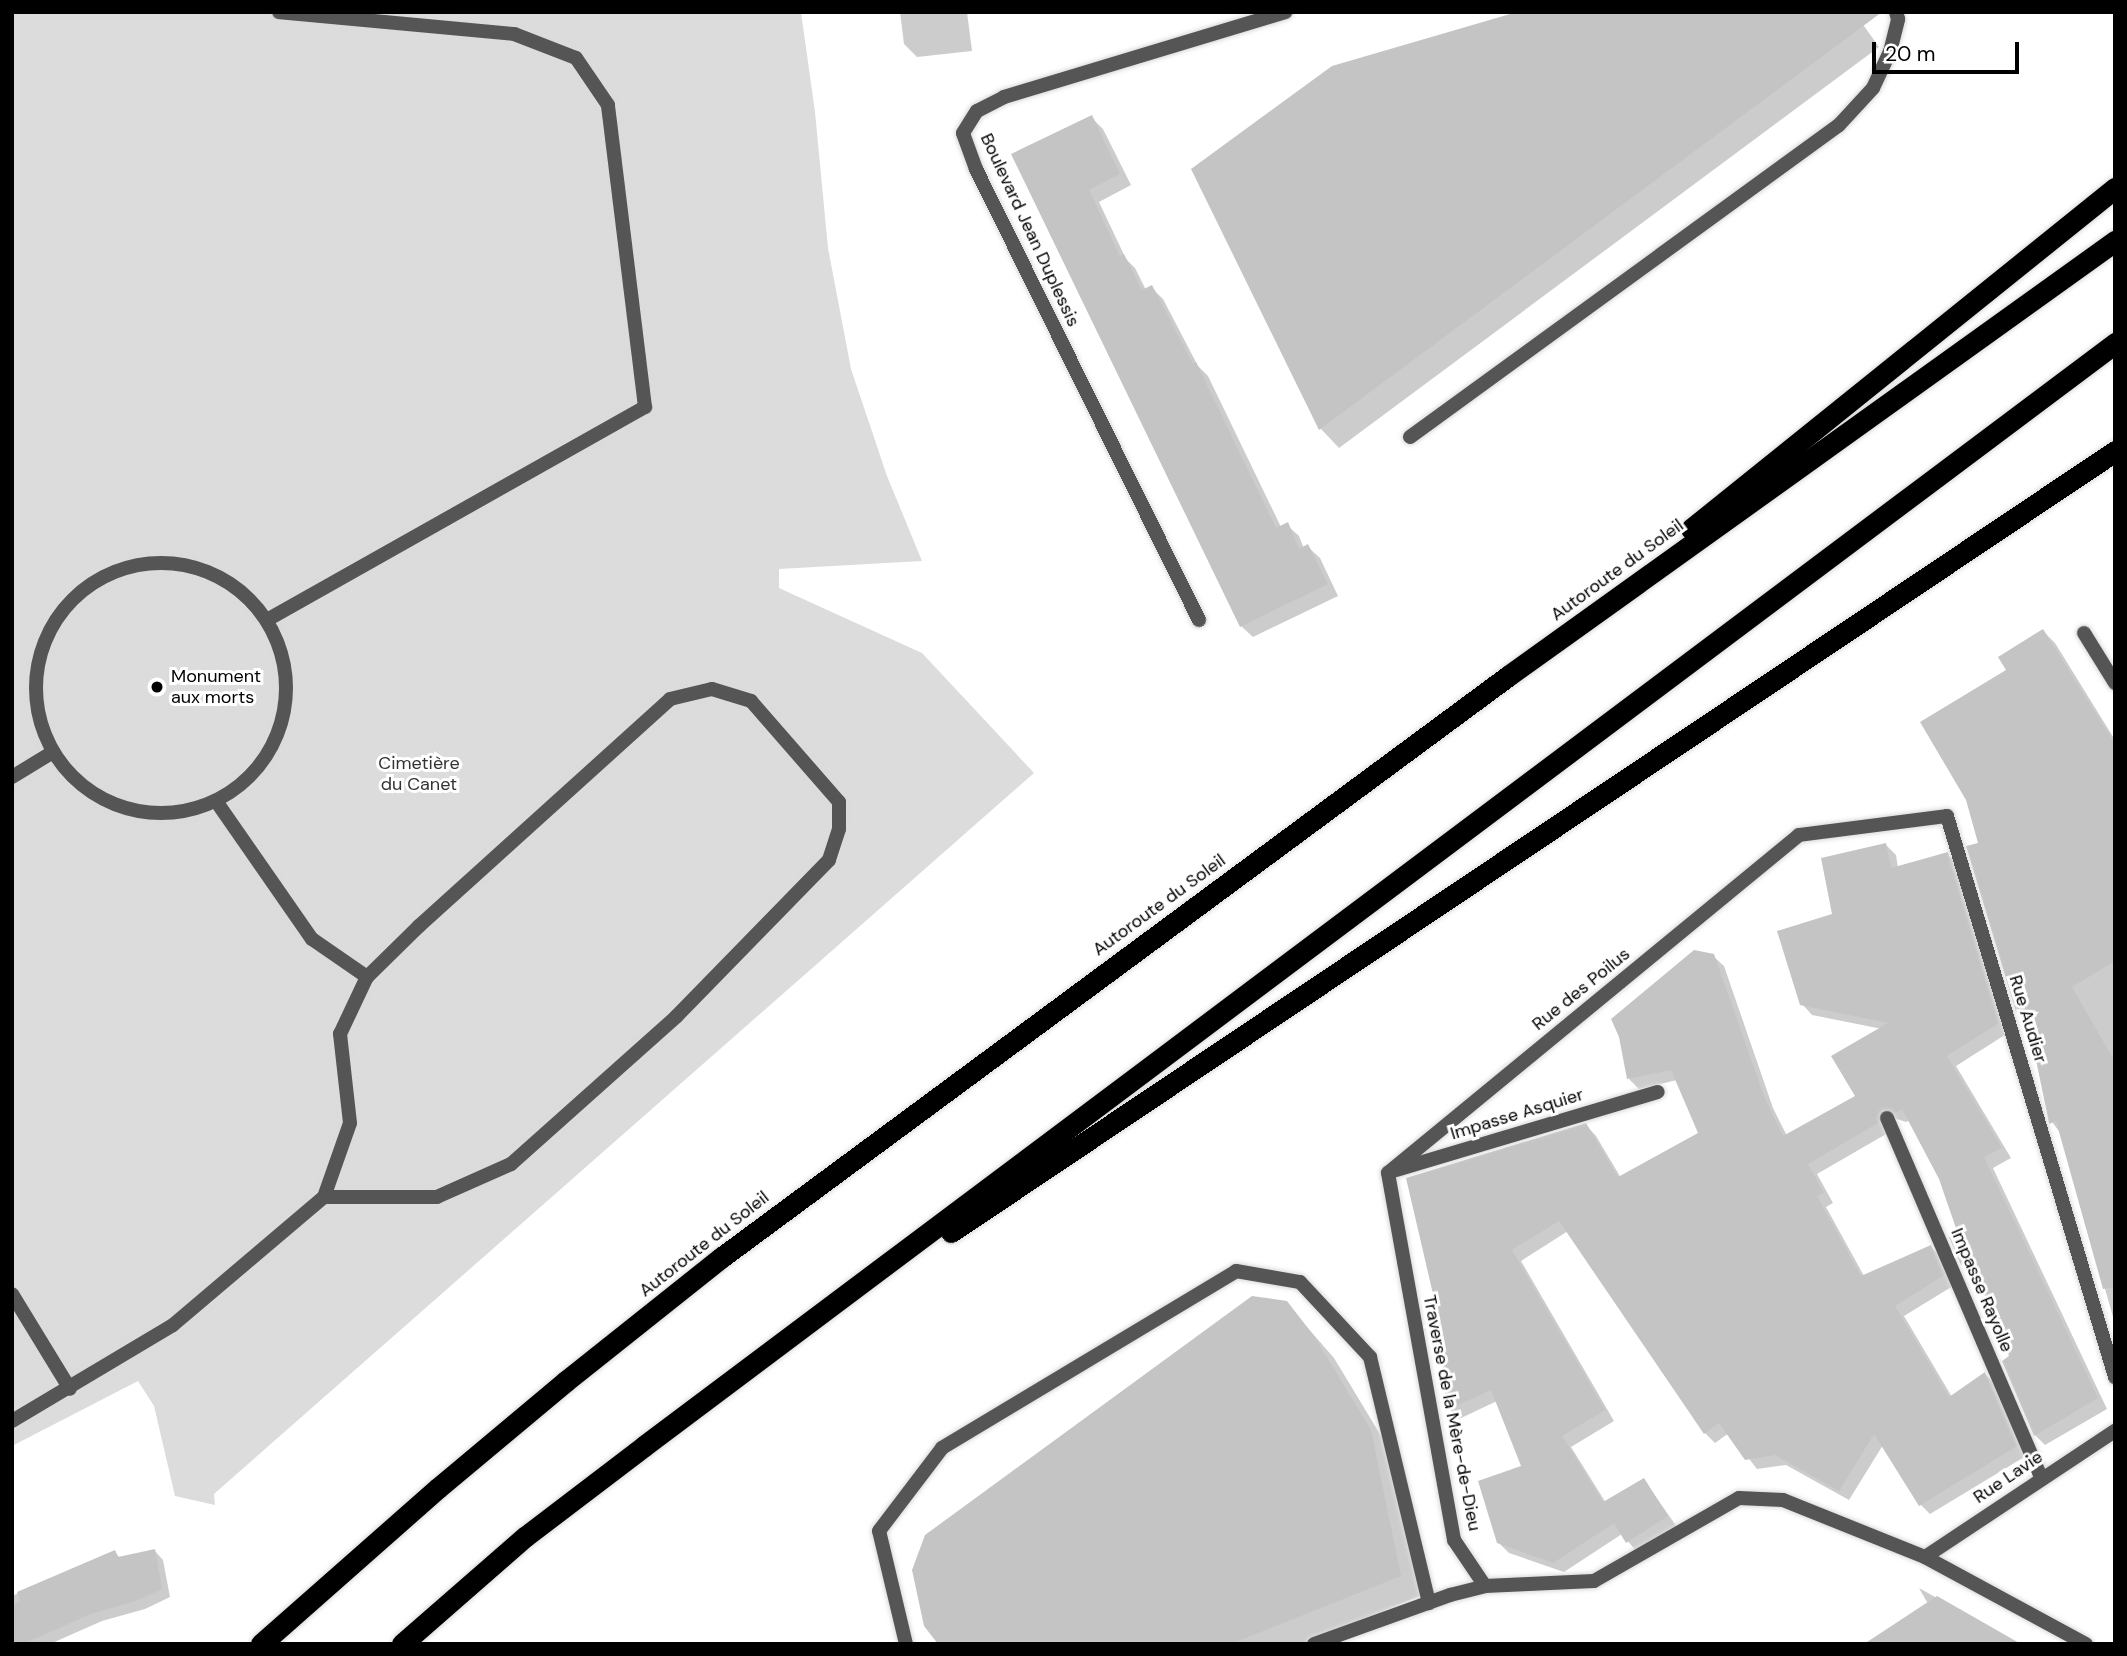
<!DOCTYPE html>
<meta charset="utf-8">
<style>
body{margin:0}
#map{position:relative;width:2127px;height:1656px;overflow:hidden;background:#fff;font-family:"DM Sans",sans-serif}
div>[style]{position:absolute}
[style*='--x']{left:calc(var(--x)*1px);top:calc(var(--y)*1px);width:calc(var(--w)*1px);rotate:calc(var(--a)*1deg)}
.green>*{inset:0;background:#dcdcdc}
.shadow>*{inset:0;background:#0003}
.building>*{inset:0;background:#c4c4c4}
.roads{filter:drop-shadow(0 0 2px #dbdbdb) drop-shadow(0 0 2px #dbdbdb)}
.service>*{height:14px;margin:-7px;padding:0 7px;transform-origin:7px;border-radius:7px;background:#555}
.service>.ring{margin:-7px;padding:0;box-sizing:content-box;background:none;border:14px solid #555;border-radius:50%}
.minor>*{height:14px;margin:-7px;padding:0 7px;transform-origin:7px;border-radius:7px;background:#555}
.motorway>*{height:21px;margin:-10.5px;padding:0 10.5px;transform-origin:10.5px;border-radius:10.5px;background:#000}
.dots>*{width:19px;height:19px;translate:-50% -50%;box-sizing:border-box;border:4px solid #fff;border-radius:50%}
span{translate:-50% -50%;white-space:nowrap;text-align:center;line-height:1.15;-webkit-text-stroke:6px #fff;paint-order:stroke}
.street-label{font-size:18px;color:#000}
.poi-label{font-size:18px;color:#000}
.left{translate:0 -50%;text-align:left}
.park-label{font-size:18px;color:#333}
.frame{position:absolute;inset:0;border:14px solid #000;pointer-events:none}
.scale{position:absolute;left:1872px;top:42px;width:147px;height:32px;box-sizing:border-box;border:4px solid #000;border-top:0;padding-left:9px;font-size:21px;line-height:24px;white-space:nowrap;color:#000;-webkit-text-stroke:5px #fff;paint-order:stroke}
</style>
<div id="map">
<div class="green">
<i style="clip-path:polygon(12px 12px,801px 12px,815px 112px,828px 248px,851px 369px,887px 476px,922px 561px,779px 569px,779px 588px,922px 653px,1034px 773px,214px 1494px,215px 1505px,175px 1496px,154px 1406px,138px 1381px,12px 1446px)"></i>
</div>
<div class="shadow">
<i style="clip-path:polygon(900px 12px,967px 12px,972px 51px,917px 57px,904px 44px)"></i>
<i style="clip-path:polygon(1854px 12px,1879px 47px,1339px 448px,1321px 429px,1193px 170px)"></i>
<i style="clip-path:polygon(1091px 117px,1103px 129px,1131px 185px,1099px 202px,1126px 259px,1135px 268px,1146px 290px,1151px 287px,1163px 299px,1198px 366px,1208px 376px,1281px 527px,1287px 525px,1299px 536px,1304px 549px,1308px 547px,1320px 558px,1338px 596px,1253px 637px,1241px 626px,1013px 155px)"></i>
<i style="clip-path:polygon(2043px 631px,2055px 643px,2115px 740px,2115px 1324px,2061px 1134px,2049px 1118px,2030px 1024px,2017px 1011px,1968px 848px,1980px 844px,2008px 670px)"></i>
<i style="clip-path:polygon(1886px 845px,1896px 855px,1898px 868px,1947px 854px,1957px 864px,2008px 1033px,1956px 1066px,2011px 1158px,1993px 1168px,2107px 1409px,2045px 1445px,2035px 1435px,2011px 1356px,1977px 1271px,1972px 1274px,1962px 1264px,1951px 1238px,1960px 1235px,1941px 1178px,1910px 1120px,1906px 1122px,1894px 1118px,1888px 1133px,1817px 1174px,1833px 1203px,1826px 1207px,1864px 1276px,1931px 1247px,1941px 1257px,1953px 1286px,1904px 1316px,1952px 1397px,1985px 1374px,1995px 1384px,2026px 1456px,1930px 1514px,1920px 1504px,1883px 1445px,1849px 1500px,1786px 1465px,1757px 1469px,1729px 1433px,1715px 1443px,1705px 1433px,1568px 1231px,1521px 1261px,1614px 1421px,1571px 1447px,1606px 1503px,1644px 1480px,1677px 1527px,1637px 1552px,1622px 1534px,1564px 1572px,1509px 1553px,1498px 1542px,1523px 1467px,1497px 1401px,1459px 1419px,1449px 1409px,1435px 1294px,1586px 1125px,1596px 1136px,1621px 1178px,1700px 1133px,1677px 1080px,1639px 1089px,1629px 1079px,1713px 956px,1724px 966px,1773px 1108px,1787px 1136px,1858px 1097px,1882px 1029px,1812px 1015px,1802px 1004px,1834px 915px)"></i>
<i style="clip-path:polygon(1286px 1303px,1334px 1358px,1392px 1454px,1420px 1596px,1301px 1644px,940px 1644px)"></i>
<i style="clip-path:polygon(155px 1551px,163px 1560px,170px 1597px,145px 1609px,102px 1621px,50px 1644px,12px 1644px,12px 1596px,115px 1552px,120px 1558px)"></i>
<i style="clip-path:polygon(1919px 1588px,1989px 1627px,1928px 1604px)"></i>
</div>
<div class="building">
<i style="clip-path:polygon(1517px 12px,1882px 12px,1319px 430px,1191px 169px,1332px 66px)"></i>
<i style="clip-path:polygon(1092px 115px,1120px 174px,1089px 190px,1120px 256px,1124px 254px,1142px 290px,1152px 285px,1193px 364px,1196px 362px,1276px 528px,1288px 522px,1299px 549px,1308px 544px,1328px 584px,1240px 627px,1011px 154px)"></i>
<i style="clip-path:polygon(2043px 629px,2115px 744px,2115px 961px,2072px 987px,2115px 1062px,2115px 1287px,2103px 1289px,2056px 1121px,2049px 1124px,2048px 1118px,2025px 1007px,2016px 1012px,1966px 846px,1978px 843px,1966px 800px,1920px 722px,2006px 670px,1998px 657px)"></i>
<i style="clip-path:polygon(1886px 843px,1891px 868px,1948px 852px,1999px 1023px,1947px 1056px,2002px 1148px,1984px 1157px,2098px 1398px,2034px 1436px,2002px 1361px,2009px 1356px,1970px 1259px,1961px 1265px,1949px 1237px,1958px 1234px,1939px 1179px,1902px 1109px,1895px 1113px,1884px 1109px,1878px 1116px,1878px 1123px,1808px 1164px,1824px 1193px,1817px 1196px,1861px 1276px,1931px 1245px,1944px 1275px,1895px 1306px,1949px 1397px,1985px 1372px,2017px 1446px,1919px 1506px,1874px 1434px,1839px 1491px,1775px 1455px,1745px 1460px,1719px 1423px,1704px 1434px,1559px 1221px,1512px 1250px,1605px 1410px,1562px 1436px,1603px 1502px,1644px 1478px,1668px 1516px,1626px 1543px,1614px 1523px,1553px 1563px,1497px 1543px,1478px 1481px,1521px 1466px,1491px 1390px,1447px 1410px,1433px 1294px,1406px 1178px,1586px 1123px,1618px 1177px,1698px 1133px,1671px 1070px,1627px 1079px,1619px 1037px,1611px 1019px,1694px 950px,1714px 954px,1764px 1096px,1783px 1136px,1855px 1096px,1831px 1056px,1888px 1023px,1800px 1005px,1777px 931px,1832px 914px,1821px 858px)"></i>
<i style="clip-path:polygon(1252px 1296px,1287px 1301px,1314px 1336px,1371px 1430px,1401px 1576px,1238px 1641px,1224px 1644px,938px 1644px,924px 1626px,912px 1570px,925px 1535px)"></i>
<i style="clip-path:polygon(155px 1549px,162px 1589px,136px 1601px,93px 1613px,23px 1644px,12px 1644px,12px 1606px,20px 1601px,17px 1592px,115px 1550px,118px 1557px)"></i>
<i style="clip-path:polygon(1937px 1596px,2021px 1644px,1864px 1644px)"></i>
</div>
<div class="roads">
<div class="service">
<i style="--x:1410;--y:437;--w:530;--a:-36.03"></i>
<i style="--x:1839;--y:125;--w:50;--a:-47.4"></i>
<i style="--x:1873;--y:88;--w:40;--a:-65"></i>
<i style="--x:1890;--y:52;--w:34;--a:-76"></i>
<i style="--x:1898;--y:19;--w:7;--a:-106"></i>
<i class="ring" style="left:36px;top:563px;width:236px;height:236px"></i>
<i style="--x:267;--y:620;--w:434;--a:-29.4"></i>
<i style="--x:645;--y:407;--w:304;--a:-97"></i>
<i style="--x:608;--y:105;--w:57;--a:-124.2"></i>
<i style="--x:576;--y:58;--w:66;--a:-158.8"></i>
<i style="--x:514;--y:34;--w:236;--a:-174.7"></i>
<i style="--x:12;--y:777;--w:48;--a:-31.4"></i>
<i style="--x:216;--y:801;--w:168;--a:55.2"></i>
<i style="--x:312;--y:939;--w:67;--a:34.6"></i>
<i style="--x:12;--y:1294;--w:111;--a:58.6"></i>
<i style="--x:12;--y:1421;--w:187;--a:-30.8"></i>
<i style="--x:173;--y:1325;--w:198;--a:-40.3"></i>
<i style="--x:324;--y:1197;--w:78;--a:-70.6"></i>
<i style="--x:350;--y:1123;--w:90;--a:-96.4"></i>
<i style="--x:340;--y:1034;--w:63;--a:-64.7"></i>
<i style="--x:367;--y:977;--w:73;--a:-44.4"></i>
<i style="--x:419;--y:926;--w:338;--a:-42.1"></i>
<i style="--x:670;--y:699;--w:43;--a:-13.4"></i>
<i style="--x:712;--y:689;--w:41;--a:17.1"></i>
<i style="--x:751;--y:701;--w:134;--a:48.9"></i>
<i style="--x:839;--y:802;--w:27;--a:90"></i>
<i style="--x:839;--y:829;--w:33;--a:108"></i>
<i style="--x:829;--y:860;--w:219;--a:134.3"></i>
<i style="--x:676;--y:1017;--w:221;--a:138.3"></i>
<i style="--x:511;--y:1164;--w:81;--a:156"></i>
<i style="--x:437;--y:1197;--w:113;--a:180"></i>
<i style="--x:906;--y:1644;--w:116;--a:-103.4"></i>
<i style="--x:879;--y:1531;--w:104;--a:-52.8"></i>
<i style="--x:942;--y:1448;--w:343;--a:-31"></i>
<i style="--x:1236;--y:1271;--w:65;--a:9.8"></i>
<i style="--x:1300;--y:1282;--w:103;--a:47"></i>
<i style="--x:1370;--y:1357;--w:253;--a:76.5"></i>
<i style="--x:1314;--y:1644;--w:145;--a:-19.8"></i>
<i style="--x:1450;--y:1595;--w:36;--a:-14"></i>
</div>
<div class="minor">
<i style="--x:1199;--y:620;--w:503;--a:-116.31"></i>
<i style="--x:976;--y:169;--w:38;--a:-110"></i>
<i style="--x:963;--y:133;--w:26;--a:-58"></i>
<i style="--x:977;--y:111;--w:30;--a:-27"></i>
<i style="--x:1004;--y:97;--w:294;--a:-16.8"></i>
<i style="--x:2084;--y:633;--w:59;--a:58.2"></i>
<i style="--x:1887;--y:1118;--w:391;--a:66.8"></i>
<i style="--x:1396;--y:1170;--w:273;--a:-16.6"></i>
<i style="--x:1388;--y:1173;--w:532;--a:-39.43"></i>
<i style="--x:1799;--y:835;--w:149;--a:-7.3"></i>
<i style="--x:1947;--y:816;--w:586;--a:73.33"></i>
<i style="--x:1388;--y:1173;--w:373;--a:79.8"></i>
<i style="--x:1454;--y:1540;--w:55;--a:56"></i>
<i style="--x:1485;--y:1586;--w:109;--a:-2.6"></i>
<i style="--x:1594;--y:1581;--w:167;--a:-29.8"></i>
<i style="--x:1739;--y:1498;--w:44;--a:2.6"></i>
<i style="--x:1783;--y:1500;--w:153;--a:21.9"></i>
<i style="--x:1925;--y:1557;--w:183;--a:28.4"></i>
<i style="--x:1925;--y:1557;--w:228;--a:-33.6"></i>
</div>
<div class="motorway">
<i style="--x:1691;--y:529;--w:544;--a:-38.81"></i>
<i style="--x:951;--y:1232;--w:1402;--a:-33.86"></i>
<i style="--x:261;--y:1644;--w:236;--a:-41.4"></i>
<i style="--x:438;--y:1488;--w:167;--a:-39.9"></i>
<i style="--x:566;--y:1381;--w:199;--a:-38.5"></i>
<i style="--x:722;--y:1257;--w:977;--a:-36.47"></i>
<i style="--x:1508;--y:676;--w:747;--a:-35.63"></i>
<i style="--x:402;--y:1644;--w:164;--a:-41.1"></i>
<i style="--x:526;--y:1536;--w:148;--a:-37.3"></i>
<i style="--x:644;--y:1446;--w:1839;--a:-36.86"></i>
</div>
</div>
<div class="dots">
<i style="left:157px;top:687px;background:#000"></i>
</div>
<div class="street-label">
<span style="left:1030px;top:230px;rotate:65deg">Boulevard Jean Duplessis</span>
<span style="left:1617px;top:570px;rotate:-36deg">Autoroute du Soleil</span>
<span style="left:1159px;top:905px;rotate:-36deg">Autoroute du Soleil</span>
<span style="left:1581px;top:989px;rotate:-39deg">Rue des Poilus</span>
<span style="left:2028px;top:1019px;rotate:73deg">Rue Audier</span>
<span style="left:1517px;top:1114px;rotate:-17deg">Impasse Asquier</span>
<span style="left:704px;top:1244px;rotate:-38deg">Autoroute du Soleil</span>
<span style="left:1982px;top:1290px;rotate:67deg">Impasse Rayolle</span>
<span style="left:1452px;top:1413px;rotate:79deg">Traverse de la Mère-de-Dieu</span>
<span style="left:2008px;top:1477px;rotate:-34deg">Rue Lavie</span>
</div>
<div class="poi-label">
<span class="left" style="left:171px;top:687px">Monument<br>aux morts</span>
</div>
<div class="park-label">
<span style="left:419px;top:774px">Cimetière<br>du Canet</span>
</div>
<div class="frame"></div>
<div class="scale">20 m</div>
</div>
